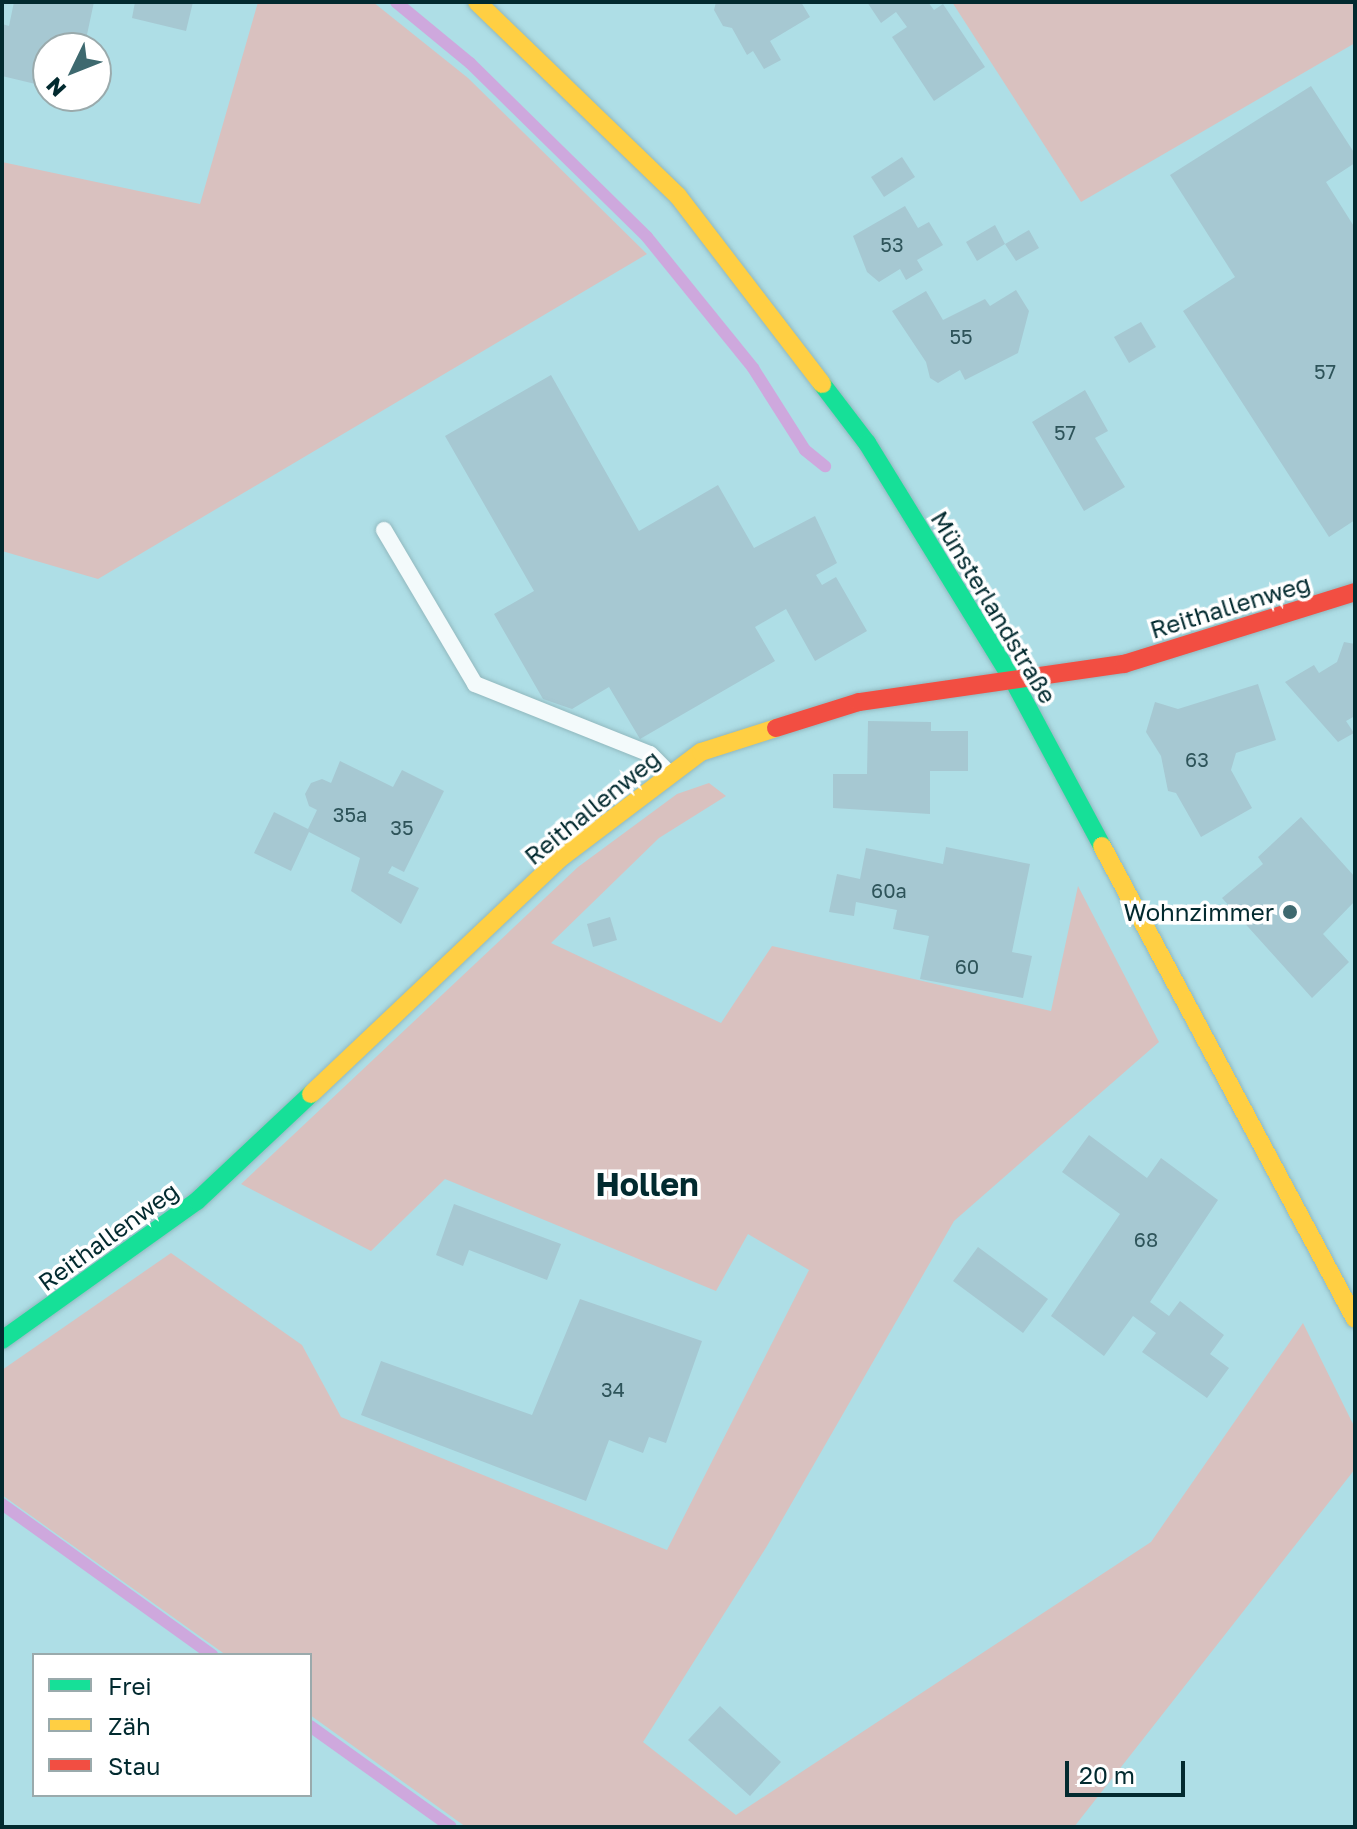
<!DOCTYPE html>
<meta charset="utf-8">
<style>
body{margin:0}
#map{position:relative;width:1357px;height:1829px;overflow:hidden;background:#aedee6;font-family:"Golos Text",sans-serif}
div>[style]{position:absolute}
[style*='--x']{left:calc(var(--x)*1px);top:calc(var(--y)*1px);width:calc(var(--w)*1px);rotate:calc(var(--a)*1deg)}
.green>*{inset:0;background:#d9c1bf}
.stream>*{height:12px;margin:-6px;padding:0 6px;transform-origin:6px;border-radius:6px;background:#cea8dd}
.building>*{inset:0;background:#a6c8d2}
.roads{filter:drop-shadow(0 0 2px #91b8be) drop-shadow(0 0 2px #91b8be)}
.lane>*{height:16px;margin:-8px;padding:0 8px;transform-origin:8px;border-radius:8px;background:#f3fafb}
.fast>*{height:18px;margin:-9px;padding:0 9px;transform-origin:9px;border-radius:9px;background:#16e098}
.slow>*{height:18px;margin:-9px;padding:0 9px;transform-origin:9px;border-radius:9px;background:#ffcf43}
.jam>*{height:18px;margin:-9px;padding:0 9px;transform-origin:9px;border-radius:9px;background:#f24e42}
.dots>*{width:22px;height:22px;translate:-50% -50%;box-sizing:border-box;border:4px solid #fff;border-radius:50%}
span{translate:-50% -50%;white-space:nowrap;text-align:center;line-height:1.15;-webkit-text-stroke:7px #fff;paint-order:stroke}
.number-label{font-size:20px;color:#2e545a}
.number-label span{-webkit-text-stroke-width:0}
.street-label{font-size:24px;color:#022a2f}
.poi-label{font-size:24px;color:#022a2f}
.right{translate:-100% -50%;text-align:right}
.district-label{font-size:32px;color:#022a2f;font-weight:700}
.frame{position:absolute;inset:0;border:4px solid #022a2f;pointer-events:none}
.legend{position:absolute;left:32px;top:1653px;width:280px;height:144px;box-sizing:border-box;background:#fff;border:2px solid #9aaaac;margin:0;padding:10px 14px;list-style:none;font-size:24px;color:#022a2f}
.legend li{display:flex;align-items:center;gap:16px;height:40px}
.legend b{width:40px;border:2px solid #9aaaac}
.north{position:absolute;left:32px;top:32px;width:80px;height:80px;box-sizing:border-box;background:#fff;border:2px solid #9aaaac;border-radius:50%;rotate:227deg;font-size:22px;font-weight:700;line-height:32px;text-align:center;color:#022a2f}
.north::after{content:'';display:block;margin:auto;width:28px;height:36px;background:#3e696f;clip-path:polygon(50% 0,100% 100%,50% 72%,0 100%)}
.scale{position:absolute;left:1065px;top:1761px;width:120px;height:36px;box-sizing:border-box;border:4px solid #022a2f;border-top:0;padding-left:10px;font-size:24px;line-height:28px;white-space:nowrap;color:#022a2f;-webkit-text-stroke:6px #fff;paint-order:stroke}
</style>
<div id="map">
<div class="green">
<i style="clip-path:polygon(258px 2px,373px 2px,468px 78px,647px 254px,98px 579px,2px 551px,2px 162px,200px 204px)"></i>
<i style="clip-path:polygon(952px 2px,1355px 2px,1355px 43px,1081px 202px)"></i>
<i style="clip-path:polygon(709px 783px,726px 796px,659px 838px,551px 943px,721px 1023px,772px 946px,1051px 1011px,1078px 886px,1159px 1042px,954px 1221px,767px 1546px,643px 1742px,736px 1815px,1151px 1542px,1303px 1323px,1355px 1428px,1355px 1469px,1074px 1827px,466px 1827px,310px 1715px,310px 1655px,226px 1655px,2px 1495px,2px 1370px,171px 1253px,302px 1345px,341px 1417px,667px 1550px,809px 1270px,748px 1234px,716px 1291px,445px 1179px,371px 1251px,241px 1184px,578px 867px,677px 794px)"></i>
</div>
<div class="stream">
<i style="--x:396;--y:2;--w:96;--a:39.5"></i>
<i style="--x:470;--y:63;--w:248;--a:44.5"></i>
<i style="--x:647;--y:237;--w:169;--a:51"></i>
<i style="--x:753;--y:368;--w:97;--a:57.6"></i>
<i style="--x:805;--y:450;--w:26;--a:39"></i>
<i style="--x:2;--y:1504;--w:259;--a:35.7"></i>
<i style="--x:310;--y:1726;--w:173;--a:35.6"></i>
</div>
<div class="building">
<i style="clip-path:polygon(14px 2px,94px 2px,85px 44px,100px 47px,97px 58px,96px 48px,48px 48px,48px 87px,2px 76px,2px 24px,9px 26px)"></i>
<i style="clip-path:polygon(135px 2px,193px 2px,186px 31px,132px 18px)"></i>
<i style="clip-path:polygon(716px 2px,801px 2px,810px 17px,770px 41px,781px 60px,764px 69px,753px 51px,747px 55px,732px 28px,723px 26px,714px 10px)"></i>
<i style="clip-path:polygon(867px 2px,928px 2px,934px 10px,943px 4px,985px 67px,934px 101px,892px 37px,907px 27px,896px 12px,881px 23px)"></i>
<i style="clip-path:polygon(1311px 86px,1355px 154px,1355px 163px,1326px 182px,1355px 228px,1355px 520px,1329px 537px,1183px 311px,1235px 277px,1170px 175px)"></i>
<i style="clip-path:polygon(902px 157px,915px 177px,884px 197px,871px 177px)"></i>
<i style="clip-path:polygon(905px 206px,918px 228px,929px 222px,943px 245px,917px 260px,923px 270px,906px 280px,900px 269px,879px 282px,867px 272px,853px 236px)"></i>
<i style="clip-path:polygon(995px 225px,1005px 244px,1029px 230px,1039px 248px,1016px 261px,1005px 244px,977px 261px,966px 242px)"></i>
<i style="clip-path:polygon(1016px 290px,1029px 311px,1018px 353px,965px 380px,960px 370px,938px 383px,930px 378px,926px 362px,892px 311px,926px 291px,943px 320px,985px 299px,990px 306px)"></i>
<i style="clip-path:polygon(1141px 322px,1156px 347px,1129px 363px,1114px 337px)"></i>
<i style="clip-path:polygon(551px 375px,639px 531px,718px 485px,754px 548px,815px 516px,837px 563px,816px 575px,822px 585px,836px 577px,867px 631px,815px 661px,786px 609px,755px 627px,775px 661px,640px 739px,609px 687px,572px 709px,543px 699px,494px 614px,534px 591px,445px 436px)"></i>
<i style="clip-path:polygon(1085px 390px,1108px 431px,1095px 438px,1125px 487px,1084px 511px,1032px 422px)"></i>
<i style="clip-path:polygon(1344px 642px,1355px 644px,1355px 716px,1346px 721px,1354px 733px,1338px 742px,1285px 682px,1314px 665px,1319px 673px,1337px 662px)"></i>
<i style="clip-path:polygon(1258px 684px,1276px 740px,1236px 753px,1231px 770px,1252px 808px,1201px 837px,1176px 793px,1168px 791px,1161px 756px,1146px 732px,1155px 702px,1178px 709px)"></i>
<i style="clip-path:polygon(868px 721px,931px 722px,931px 731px,968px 731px,968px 771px,930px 771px,930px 814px,833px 808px,833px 774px,867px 774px)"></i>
<i style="clip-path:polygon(340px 761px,393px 787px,402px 770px,444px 791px,404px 872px,392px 866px,388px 873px,419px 888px,401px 924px,351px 891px,360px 858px,309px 832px,291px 871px,254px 853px,274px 812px,308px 829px,317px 810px,309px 806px,305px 794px,311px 783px,322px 779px,331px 783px)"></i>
<i style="clip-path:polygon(1301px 817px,1355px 877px,1355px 901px,1323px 934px,1349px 962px,1312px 998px,1222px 898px,1263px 864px,1258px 857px)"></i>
<i style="clip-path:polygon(946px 847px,1030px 864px,1012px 952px,1032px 956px,1023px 998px,920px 979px,929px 936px,893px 929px,897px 910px,856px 902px,854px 916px,829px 912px,837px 874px,860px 879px,866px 848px,943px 864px)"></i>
<i style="clip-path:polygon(610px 917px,617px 940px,593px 947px,587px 924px)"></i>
<i style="clip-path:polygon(1089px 1135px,1147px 1178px,1161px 1158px,1218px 1200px,1150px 1302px,1169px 1316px,1180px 1301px,1224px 1335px,1210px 1354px,1229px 1368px,1207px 1398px,1142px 1352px,1156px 1333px,1133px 1316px,1104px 1356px,1051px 1316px,1120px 1214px,1062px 1172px)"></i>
<i style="clip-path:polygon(454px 1204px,561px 1244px,547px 1280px,469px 1250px,463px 1266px,436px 1255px)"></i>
<i style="clip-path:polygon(978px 1247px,1048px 1299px,1023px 1333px,953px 1281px)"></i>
<i style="clip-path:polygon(580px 1299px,702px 1341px,666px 1443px,649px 1437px,643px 1453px,609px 1440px,586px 1501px,361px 1415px,381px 1361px,532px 1415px)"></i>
<i style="clip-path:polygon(720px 1706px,781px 1762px,750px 1796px,688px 1740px)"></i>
</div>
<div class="roads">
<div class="lane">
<i style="--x:384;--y:530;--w:179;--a:59.4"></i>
<i style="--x:475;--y:684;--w:188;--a:21.8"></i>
<i style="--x:650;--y:754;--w:27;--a:45"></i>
</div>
<div class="fast">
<i style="--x:822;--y:384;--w:74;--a:52.7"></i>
<i style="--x:867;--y:443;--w:278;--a:58.4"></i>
<i style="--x:1013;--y:680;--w:188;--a:61.8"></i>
<i style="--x:2;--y:1340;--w:239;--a:-35.5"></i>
<i style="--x:197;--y:1201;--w:156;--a:-43.2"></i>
</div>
<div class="slow">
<i style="--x:477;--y:2;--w:279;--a:44"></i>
<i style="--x:678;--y:196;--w:237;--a:52.5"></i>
<i style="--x:1102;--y:846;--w:536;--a:61.86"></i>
<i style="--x:311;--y:1094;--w:345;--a:-43.4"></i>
<i style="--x:562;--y:857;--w:174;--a:-37.1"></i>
<i style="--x:701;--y:752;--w:79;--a:-17.7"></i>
</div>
<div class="jam">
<i style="--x:776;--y:728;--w:87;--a:-17.4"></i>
<i style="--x:859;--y:702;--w:268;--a:-8.2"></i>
<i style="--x:1124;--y:664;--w:242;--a:-17.3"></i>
</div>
</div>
<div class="dots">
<i style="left:1290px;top:912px;background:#3e696f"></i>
</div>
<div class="number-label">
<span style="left:892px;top:244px">53</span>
<span style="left:961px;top:336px">55</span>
<span style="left:1325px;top:371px">57</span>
<span style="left:1065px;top:432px">57</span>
<span style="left:1197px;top:759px">63</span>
<span style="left:350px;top:814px">35a</span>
<span style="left:402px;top:827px">35</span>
<span style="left:889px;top:890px">60a</span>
<span style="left:967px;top:966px">60</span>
<span style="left:1146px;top:1239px">68</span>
<span style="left:613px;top:1389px">34</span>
</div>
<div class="street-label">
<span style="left:1230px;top:606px;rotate:-17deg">Reithallenweg</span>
<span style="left:994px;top:607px;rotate:59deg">Münsterlandstraße</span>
<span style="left:592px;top:807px;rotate:-39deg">Reithallenweg</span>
<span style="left:108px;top:1236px;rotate:-36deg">Reithallenweg</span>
</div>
<div class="poi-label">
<span class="right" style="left:1274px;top:912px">Wohnzimmer</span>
</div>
<div class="district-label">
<span style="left:647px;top:1184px">Hollen</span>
</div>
<div class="frame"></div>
<ul class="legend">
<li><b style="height:10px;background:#16e098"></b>Frei</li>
<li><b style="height:10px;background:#ffcf43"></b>Zäh</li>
<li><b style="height:10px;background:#f24e42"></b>Stau</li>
</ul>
<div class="north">N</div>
<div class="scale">20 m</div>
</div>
